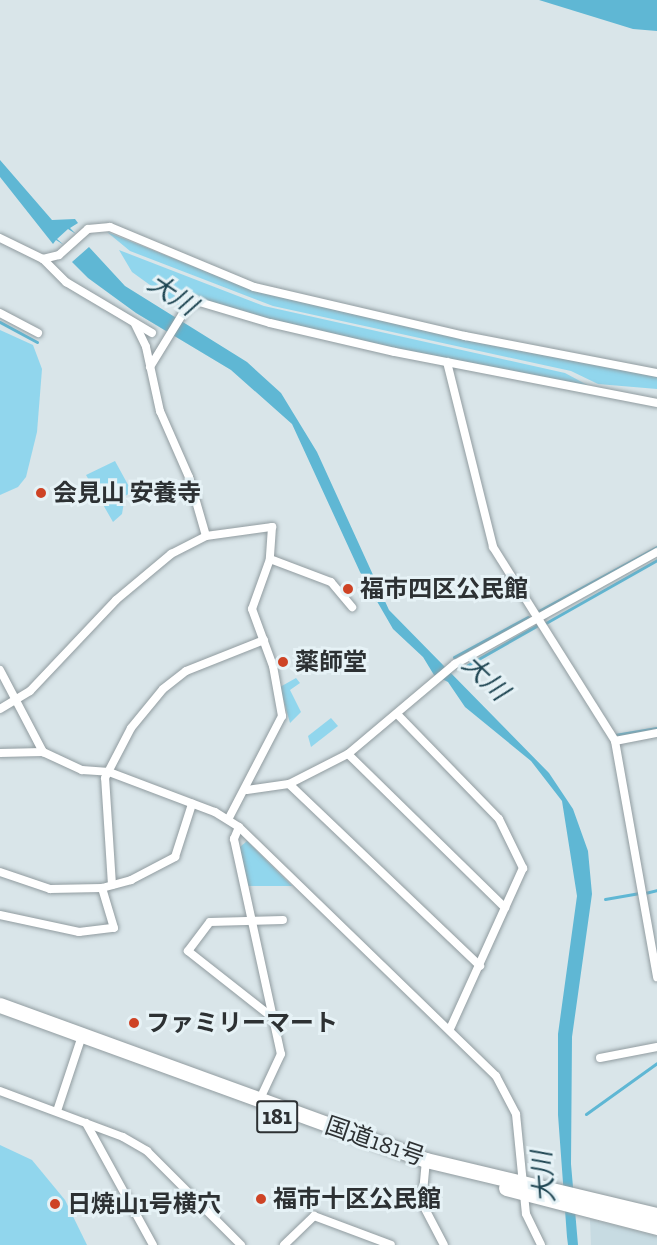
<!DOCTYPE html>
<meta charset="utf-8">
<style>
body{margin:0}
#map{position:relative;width:657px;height:1245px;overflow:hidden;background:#d9e5e9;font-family:"Zilla Slab","Noto Sans JP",serif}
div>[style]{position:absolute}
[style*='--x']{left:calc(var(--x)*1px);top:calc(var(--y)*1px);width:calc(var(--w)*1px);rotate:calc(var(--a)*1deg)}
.built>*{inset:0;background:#c7dbe2}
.green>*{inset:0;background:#91d6ed}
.water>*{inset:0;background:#5fb7d4}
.stream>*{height:3px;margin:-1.5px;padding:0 1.5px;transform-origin:1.5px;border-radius:1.5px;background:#5fb7d4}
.roads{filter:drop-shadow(0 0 2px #919ca0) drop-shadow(0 0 2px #919ca0)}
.street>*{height:8px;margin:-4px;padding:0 4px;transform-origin:4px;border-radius:4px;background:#fff}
.highway>*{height:15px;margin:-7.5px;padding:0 7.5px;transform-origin:7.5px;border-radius:7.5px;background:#fff}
.dots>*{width:16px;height:16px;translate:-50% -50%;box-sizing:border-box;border:3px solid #e6f2f6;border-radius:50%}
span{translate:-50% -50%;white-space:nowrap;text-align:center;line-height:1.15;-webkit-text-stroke:6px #e6f2f6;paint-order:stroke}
.shield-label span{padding:2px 4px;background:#e6f2f6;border:2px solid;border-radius:4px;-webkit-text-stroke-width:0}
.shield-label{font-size:22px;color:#2d3133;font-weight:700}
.poi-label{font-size:24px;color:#2d3133;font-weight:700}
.left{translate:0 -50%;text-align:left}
.street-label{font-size:24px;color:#2d3133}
.water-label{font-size:26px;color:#1d4451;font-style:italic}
</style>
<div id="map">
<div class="built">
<i style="clip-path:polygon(590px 1219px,657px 1236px,657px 1245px,591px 1245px)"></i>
</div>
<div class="green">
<i style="clip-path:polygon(107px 232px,220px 277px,384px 320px,657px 377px,657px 389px,598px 384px,571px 371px,273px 306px,130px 251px)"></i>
<i style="clip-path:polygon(119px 250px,264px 306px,565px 373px,593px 388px,327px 335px,198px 299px,179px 306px,132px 272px)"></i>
<i style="clip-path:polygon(0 330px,33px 345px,42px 369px,37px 432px,26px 477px,18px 487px,0 495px)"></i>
<i style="clip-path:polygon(115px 461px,132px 492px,125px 496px,122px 514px,113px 522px,86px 475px)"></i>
<i style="clip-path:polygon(296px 678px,300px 683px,290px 690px,301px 712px,290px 723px,280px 687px)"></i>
<i style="clip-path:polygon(331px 718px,338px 726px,311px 747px,308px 736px)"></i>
<i style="clip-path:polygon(247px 841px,292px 886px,247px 886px,240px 847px)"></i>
<i style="clip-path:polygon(0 1145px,32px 1160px,65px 1200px,87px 1245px,0 1245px)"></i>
</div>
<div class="water">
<i style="clip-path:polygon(539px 0,657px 0,657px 31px,633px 29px)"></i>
<i style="clip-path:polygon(0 160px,52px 220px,75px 219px,78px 223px,70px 228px,76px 234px,68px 229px,57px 239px,64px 245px,56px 240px,53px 244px,0 177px)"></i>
<i style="clip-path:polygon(89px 247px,125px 286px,247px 362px,281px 393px,317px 452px,389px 610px,549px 773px,573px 809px,588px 851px,592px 894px,572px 1037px,571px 1164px,578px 1245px,568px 1245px,567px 1237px,558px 1115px,558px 1034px,577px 896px,562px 801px,531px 761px,465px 707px,448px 682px,434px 675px,423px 657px,393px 629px,360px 572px,292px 424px,231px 370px,136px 313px,88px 278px,72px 262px)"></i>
</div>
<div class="stream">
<i style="--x:0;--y:322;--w:42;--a:28.4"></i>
<i style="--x:535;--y:613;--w:139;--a:-28.4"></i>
<i style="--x:544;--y:624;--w:130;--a:-29.5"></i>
<i style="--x:454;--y:657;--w:84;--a:-28.4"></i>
<i style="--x:466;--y:666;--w:81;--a:-29.7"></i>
<i style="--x:615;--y:735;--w:43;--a:-9.5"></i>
<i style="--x:645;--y:893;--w:12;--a:-14"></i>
<i style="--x:605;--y:899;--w:35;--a:-10"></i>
<i style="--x:586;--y:1114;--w:87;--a:-35.7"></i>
</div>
<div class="roads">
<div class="street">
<i style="--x:0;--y:238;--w:48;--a:26"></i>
<i style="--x:43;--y:259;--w:33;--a:45"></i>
<i style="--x:66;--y:282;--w:100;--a:30.7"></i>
<i style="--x:43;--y:259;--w:16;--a:-14"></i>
<i style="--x:59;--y:255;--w:39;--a:-42"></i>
<i style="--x:88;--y:229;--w:22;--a:-5"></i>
<i style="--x:110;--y:227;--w:156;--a:22.6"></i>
<i style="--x:254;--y:287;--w:217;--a:13.1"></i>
<i style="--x:465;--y:336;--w:196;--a:10.9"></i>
<i style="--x:0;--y:313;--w:43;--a:27.8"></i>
<i style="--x:135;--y:324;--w:25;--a:64"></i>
<i style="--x:146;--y:347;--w:66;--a:77.7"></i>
<i style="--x:160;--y:411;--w:72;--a:66.3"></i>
<i style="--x:189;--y:477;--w:61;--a:73.9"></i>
<i style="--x:447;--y:362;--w:191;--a:76"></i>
<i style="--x:493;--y:547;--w:229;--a:57.8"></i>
<i style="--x:615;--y:741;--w:240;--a:79.9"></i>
<i style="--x:150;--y:367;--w:67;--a:-58.4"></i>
<i style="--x:185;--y:310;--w:14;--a:-39"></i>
<i style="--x:196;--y:301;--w:77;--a:16.6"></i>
<i style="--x:270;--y:323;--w:128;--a:13.1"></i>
<i style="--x:395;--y:352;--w:267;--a:11"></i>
<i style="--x:270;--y:559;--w:65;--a:20.7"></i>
<i style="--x:331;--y:582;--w:33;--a:50"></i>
<i style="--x:0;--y:670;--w:93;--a:62.3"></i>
<i style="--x:0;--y:709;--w:35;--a:-31"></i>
<i style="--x:30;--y:691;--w:125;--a:-46.6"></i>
<i style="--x:116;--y:600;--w:72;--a:-39.9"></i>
<i style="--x:171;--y:554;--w:39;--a:-27"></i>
<i style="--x:206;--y:536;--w:67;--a:-7.8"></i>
<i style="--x:272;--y:527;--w:32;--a:94"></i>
<i style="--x:270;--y:559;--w:53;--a:109.8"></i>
<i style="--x:252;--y:609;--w:61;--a:69.8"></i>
<i style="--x:273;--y:666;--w:51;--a:79.8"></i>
<i style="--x:282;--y:716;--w:115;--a:117.5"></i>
<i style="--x:397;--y:714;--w:146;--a:45.8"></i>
<i style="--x:499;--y:819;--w:55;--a:63.9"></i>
<i style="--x:523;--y:868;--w:177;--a:114.4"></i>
<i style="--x:615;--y:741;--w:43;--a:-10.8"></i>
<i style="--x:0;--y:753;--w:43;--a:-1.3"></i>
<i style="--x:43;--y:752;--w:43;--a:24.8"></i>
<i style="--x:82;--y:770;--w:27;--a:4"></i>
<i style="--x:109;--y:772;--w:113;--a:20.7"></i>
<i style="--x:215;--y:812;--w:28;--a:32"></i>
<i style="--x:239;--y:827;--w:358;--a:44.1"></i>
<i style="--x:496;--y:1076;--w:43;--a:62.2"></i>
<i style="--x:516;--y:1114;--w:100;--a:84.3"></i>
<i style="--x:526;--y:1214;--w:34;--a:64"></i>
<i style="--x:348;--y:754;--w:220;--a:44.4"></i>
<i style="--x:289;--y:784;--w:264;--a:43.6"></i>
<i style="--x:247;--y:790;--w:42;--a:-8.1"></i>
<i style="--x:289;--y:784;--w:66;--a:-27"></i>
<i style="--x:348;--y:754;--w:140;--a:-40.1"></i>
<i style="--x:455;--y:664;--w:231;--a:-29"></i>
<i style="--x:239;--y:827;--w:13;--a:113"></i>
<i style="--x:234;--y:839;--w:220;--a:77.7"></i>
<i style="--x:281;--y:1054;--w:52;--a:115.1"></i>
<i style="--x:0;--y:872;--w:53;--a:18.8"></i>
<i style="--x:50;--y:889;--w:52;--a:-1.1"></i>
<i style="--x:112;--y:885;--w:107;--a:-93.7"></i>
<i style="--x:105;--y:778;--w:56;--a:-62.5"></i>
<i style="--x:131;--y:728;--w:50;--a:-50.6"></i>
<i style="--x:163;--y:689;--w:29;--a:-38"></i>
<i style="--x:186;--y:671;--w:84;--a:-21.7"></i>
<i style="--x:0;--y:915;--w:81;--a:12.1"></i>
<i style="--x:79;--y:932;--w:35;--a:-7"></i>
<i style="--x:114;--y:928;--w:42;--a:-106.7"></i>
<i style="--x:102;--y:888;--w:30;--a:-15"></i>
<i style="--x:131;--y:880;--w:50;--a:-27.6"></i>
<i style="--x:175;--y:857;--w:56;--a:-72.2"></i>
<i style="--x:268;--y:1014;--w:102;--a:-141.8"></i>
<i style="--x:188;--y:951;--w:36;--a:-53"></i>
<i style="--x:210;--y:922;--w:73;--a:-1.6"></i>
<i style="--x:600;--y:1058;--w:58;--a:-10.9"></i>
<i style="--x:0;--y:1091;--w:131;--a:20.5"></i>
<i style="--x:123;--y:1137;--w:28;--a:30"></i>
<i style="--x:147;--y:1151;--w:133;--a:45"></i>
<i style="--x:57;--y:1111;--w:79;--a:-71.6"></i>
<i style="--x:86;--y:1123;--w:139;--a:61.2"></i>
<i style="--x:426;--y:1160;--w:43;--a:95.3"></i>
<i style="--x:422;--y:1203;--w:47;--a:62.4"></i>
<i style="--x:284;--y:1245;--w:42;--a:-44"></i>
<i style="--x:314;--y:1216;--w:82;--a:20.6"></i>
</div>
<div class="highway">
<i style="--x:0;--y:1005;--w:453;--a:20"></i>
<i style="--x:426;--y:1160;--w:237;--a:13.4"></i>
<i style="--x:506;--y:1188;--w:156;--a:14.5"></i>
</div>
</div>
<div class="dots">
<i style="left:41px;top:493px;background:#ce4325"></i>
<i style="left:348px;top:589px;background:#ce4325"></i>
<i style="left:283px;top:662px;background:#ce4325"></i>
<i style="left:134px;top:1023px;background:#ce4325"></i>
<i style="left:261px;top:1199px;background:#ce4325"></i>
<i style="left:55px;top:1204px;background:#ce4325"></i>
</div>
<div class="shield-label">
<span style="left:277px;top:1117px">181</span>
</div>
<div class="poi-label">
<span class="left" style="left:53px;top:493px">会見山 安養寺</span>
<span class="left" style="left:360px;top:589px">福市四区公民館</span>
<span class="left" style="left:295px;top:662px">薬師堂</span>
<span class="left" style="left:146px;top:1023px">ファミリーマート</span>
<span class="left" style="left:273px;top:1199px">福市十区公民館</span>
<span class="left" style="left:67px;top:1204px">日焼山1号横穴</span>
</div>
<div class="street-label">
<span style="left:375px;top:1141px;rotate:19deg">国道181号</span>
</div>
<div class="water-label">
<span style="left:172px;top:295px;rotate:34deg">大川</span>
<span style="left:485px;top:678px;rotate:44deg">大川</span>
<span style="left:544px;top:1177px;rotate:-94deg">大川</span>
</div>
</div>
